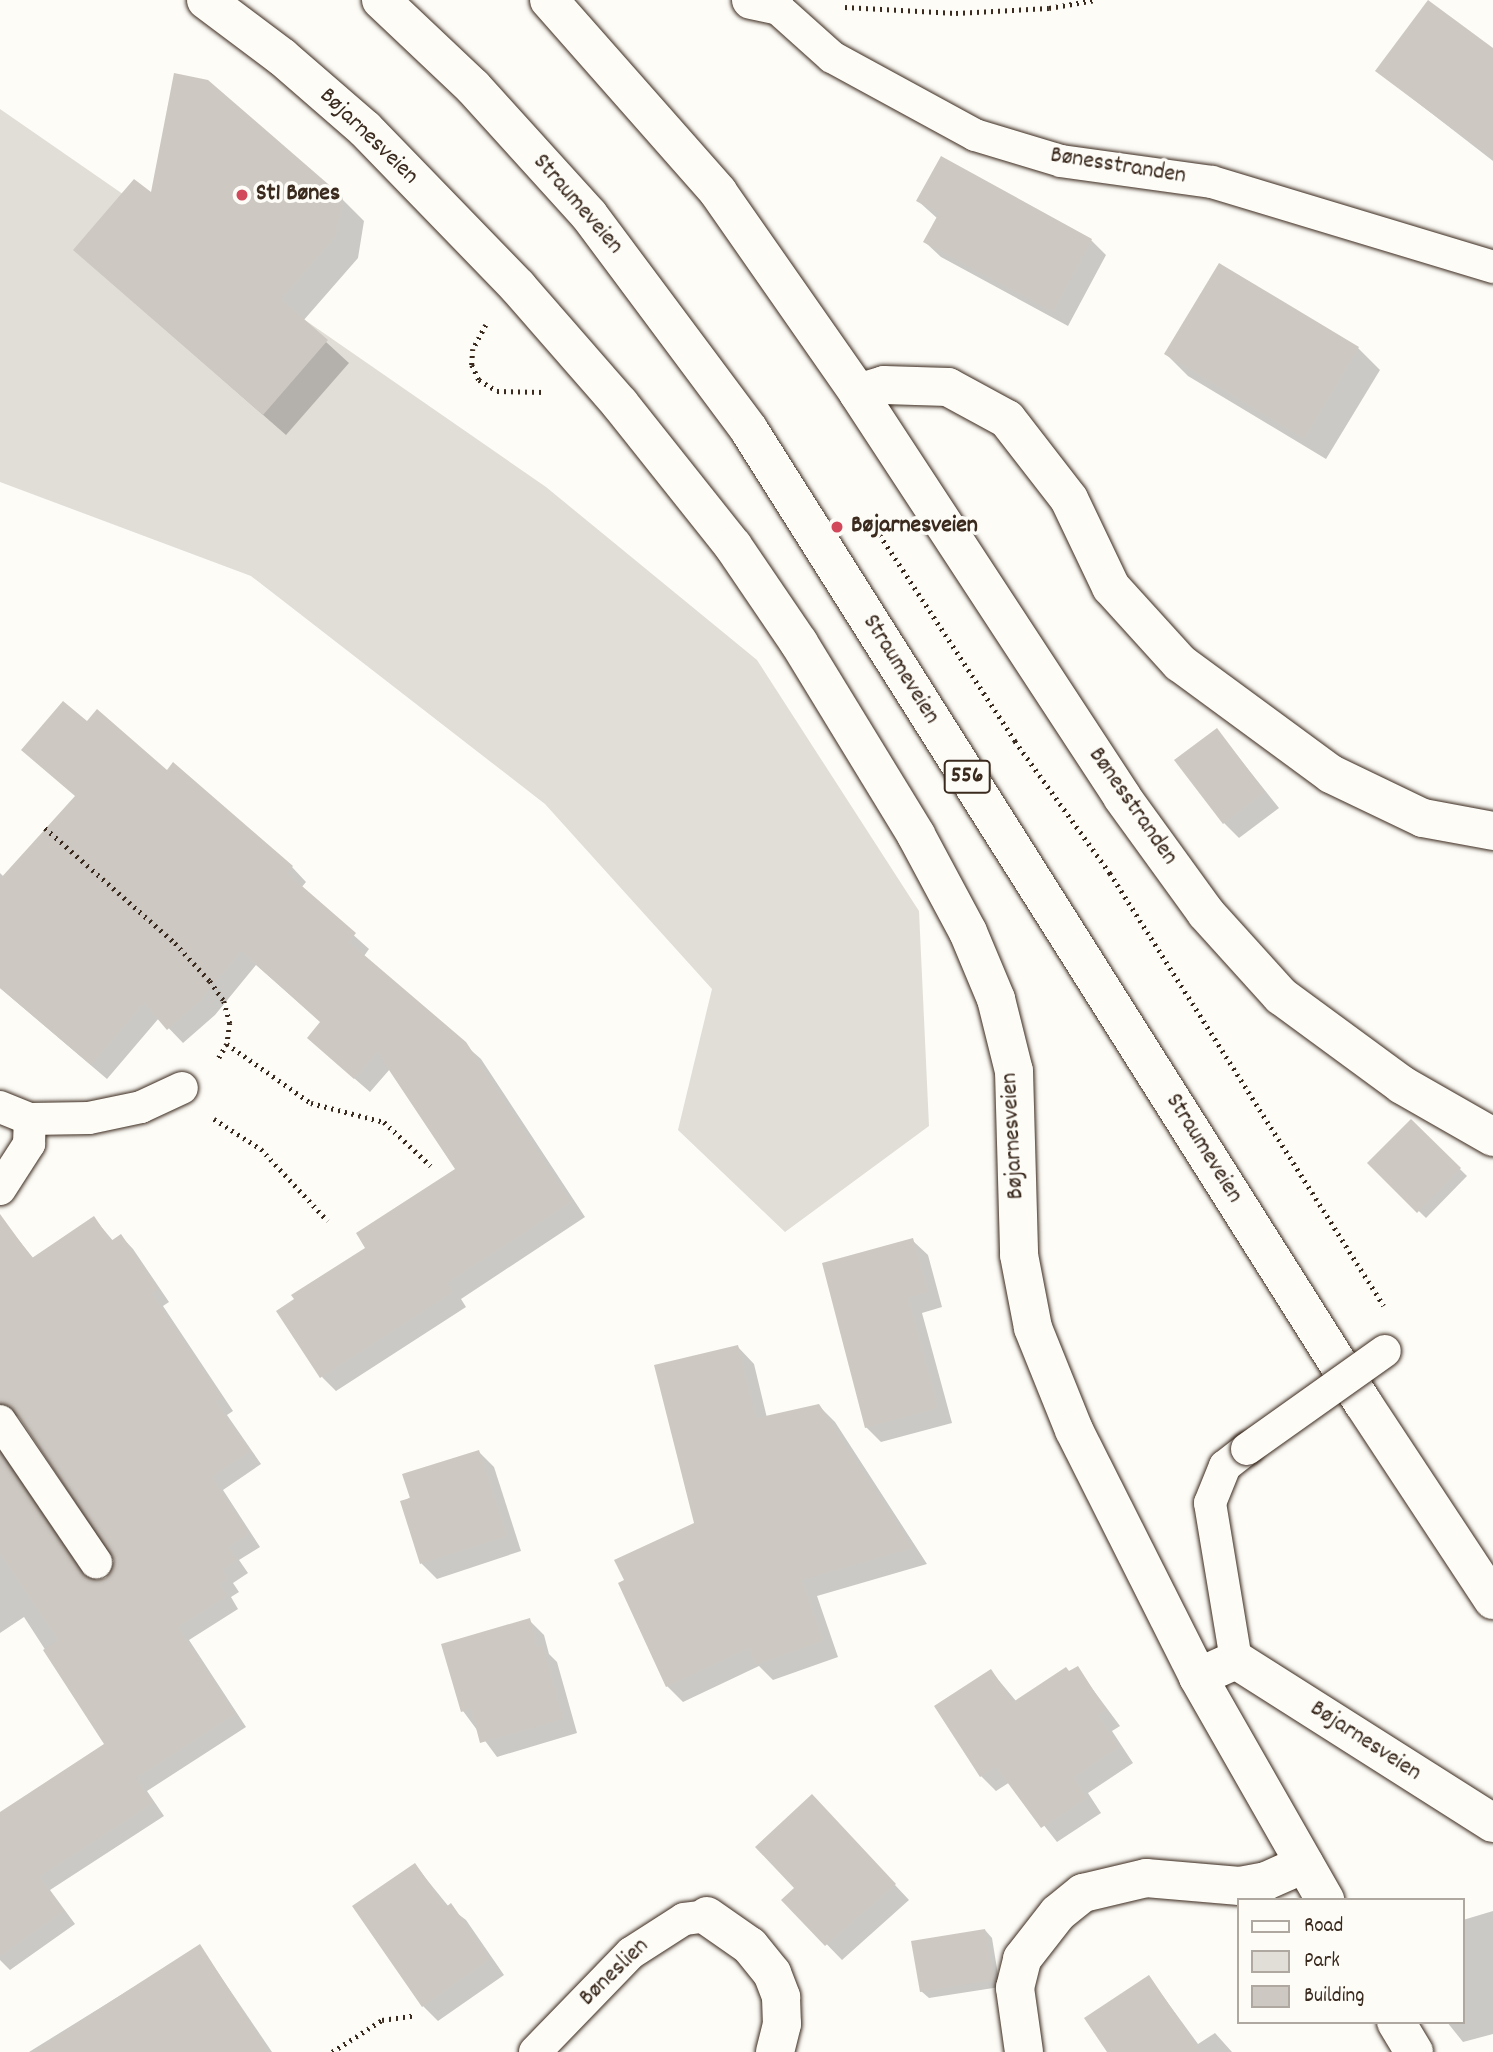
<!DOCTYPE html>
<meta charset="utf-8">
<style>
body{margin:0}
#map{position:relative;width:1493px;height:2052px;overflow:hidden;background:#fdfcf7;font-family:Dekko,sans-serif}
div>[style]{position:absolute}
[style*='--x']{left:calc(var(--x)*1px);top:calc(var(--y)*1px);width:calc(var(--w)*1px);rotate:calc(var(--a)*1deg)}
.green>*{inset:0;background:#e1ded7}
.shadow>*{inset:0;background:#0003}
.building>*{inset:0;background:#cdc8c2}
.path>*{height:4.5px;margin-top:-2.25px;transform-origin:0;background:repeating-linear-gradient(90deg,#3b2a1e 0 2px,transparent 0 7px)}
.roads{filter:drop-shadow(0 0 2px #3b2a1e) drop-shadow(0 0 2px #3b2a1e)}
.lane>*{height:32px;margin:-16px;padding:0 16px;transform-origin:16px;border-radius:16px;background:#fdfcf7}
.street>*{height:38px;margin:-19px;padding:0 19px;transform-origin:19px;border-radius:19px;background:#fdfcf7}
.primary>*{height:38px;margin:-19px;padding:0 19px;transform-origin:19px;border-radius:19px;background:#fdfcf7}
.bridges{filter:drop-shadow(0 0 2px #3b2a1e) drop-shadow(0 0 2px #3b2a1e)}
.lane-bridge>*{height:32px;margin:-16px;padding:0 16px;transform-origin:16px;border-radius:16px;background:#fdfcf7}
.dots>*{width:19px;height:19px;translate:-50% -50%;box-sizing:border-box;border:4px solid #fdfcf7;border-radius:50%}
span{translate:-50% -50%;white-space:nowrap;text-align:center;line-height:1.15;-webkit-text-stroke:7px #fdfcf7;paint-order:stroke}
.shield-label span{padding:2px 5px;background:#fdfcf7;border:2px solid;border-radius:5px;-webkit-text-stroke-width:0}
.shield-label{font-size:23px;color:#3b2a1e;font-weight:700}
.street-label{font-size:24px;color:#3b2a1e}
.poi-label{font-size:24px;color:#3b2a1e;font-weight:700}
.left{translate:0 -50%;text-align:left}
.legend{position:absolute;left:1237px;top:1898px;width:228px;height:126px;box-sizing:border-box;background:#fdfcf7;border:2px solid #afa8a0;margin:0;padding:9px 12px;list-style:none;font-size:21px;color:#3b2a1e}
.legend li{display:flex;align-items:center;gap:14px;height:35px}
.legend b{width:35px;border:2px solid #afa8a0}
</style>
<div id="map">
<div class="green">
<i style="clip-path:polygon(0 109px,546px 487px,757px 660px,919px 911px,929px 1126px,785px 1232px,678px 1130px,712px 989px,545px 804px,251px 576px,0 482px)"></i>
</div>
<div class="shadow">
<i style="clip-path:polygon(1493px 51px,1493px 161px,1377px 71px)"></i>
<i style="clip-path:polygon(342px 199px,364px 221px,358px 258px,303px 321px,349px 363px,286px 435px,75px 250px)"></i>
<i style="clip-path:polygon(918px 201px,1091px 240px,1106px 255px,1068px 326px,941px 257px,925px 242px,938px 219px)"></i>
<i style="clip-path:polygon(1358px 348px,1380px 370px,1326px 459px,1188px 376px,1166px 354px)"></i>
<i style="clip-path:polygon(87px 724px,167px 772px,292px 867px,306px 882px,301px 888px,369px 949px,364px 956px,481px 1059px,585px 1217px,461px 1299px,466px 1307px,336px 1391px,322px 1377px,367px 1248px,457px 1170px,390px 1069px,370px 1092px,324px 1052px,322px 1023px,256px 965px,215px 1015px,183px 1043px,159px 1018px,107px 1079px,0 988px,0 873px,4px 877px,76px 797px)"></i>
<i style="clip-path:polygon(1217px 730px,1279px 808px,1239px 838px,1224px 823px)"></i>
<i style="clip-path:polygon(1411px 1121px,1467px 1176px,1426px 1218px,1370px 1163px)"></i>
<i style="clip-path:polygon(94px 1218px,114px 1242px,121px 1236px,133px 1249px,169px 1302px,163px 1306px,233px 1411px,227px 1415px,261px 1464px,223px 1490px,260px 1547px,239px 1560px,248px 1573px,233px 1583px,239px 1592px,231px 1597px,238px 1609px,189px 1640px,246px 1727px,147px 1791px,164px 1816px,50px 1890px,75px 1924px,10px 1970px,0 1960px,0 1814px,107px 1745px,24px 1617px,0 1633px,0 1450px,86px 1577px,98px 1582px,108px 1578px,116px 1561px,23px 1419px,13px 1414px,0 1421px,0 1227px,5px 1223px,34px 1259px)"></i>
<i style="clip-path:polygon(912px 1240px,928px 1255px,942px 1307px,922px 1313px,952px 1423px,881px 1442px,866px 1427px)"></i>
<i style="clip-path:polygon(738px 1347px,754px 1364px,767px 1418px,819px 1406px,835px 1422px,927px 1564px,817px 1596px,838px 1657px,773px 1680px,759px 1666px,683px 1702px,667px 1686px,696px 1524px)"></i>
<i style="clip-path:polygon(479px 1452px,494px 1467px,521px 1551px,437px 1579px,422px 1564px,403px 1502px)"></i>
<i style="clip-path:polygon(529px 1620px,544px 1635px,549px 1654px,557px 1662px,577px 1733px,497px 1757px,463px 1711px)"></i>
<i style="clip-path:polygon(1077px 1668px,1120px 1726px,1112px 1731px,1133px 1763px,1088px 1793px,1101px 1813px,1057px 1842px,1010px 1782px,996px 1791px,981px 1776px,991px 1671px,1016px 1701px)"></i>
<i style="clip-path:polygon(827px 1812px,909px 1900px,842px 1960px,784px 1900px,797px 1888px)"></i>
<i style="clip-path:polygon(415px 1865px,449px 1907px,466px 1920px,504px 1975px,438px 2021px,423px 2006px)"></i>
<i style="clip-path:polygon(1493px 1911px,1493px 2034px,1463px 2042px,1447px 2022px,1463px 2022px,1463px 1920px)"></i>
<i style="clip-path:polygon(985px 1930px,992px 1938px,1000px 1987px,929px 1998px,921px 1991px)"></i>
<i style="clip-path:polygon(200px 1946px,272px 2052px,29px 2052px)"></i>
<i style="clip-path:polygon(1149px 1977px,1198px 2044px,1215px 2033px,1232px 2052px,1109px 2052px)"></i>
</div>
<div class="building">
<i style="clip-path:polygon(1428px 0,1493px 48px,1493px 159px,1375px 71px)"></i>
<i style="clip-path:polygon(174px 73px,208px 80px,343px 197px,336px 236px,281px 299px,328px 340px,263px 415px,73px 250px,134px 179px,151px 192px)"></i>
<i style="clip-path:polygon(941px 156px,1092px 239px,1053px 312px,923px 242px,939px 213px,916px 201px)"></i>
<i style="clip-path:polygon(1219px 263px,1359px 347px,1304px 439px,1164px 354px)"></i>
<i style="clip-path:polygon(63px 701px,87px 721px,97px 709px,167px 770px,173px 762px,293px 866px,287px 873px,356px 933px,349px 942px,466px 1042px,571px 1202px,447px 1283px,453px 1292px,320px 1378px,276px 1311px,294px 1299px,291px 1295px,365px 1248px,356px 1233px,455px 1169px,377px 1052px,354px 1079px,307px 1038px,320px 1022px,241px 951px,200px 1001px,167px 1030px,144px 1003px,91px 1065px,0 988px,0 879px,75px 796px,21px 750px)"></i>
<i style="clip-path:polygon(1217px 728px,1265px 792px,1223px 824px,1174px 760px)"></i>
<i style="clip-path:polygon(1411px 1119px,1461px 1168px,1417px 1213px,1367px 1163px)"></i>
<i style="clip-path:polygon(0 1214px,32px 1258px,94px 1216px,111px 1241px,121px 1234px,158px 1289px,152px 1294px,222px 1398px,216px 1402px,250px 1451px,212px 1477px,249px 1534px,228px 1547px,237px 1560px,222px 1570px,228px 1579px,220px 1584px,227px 1596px,178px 1627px,235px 1714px,136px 1778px,153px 1803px,39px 1877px,64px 1911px,0 1956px,0 1812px,104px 1744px,43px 1650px,58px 1640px,0 1554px,0 1454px,81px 1573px,97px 1580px,106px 1578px,114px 1561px,15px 1411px,0 1403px)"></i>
<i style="clip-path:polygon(913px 1238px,928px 1292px,908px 1298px,938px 1408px,865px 1428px,822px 1263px)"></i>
<i style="clip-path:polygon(738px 1345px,756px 1418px,819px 1404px,913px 1548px,802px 1580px,823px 1641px,755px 1665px,749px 1648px,666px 1687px,618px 1583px,624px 1580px,614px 1560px,694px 1523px,654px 1365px)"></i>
<i style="clip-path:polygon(479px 1450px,507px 1536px,420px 1564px,400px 1501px,410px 1498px,402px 1474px)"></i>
<i style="clip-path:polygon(530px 1618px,537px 1647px,543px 1646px,563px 1719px,480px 1743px,471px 1709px,461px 1712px,441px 1644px)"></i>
<i style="clip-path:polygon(1078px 1666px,1106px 1710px,1098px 1715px,1119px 1747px,1074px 1777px,1087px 1798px,1041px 1828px,996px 1767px,980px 1777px,934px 1706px,991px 1669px,1013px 1702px,1066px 1667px,1069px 1671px)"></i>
<i style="clip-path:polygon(812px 1794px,896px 1884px,825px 1946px,781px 1900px,794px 1888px,755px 1847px)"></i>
<i style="clip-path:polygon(415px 1863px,446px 1907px,451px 1903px,490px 1959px,422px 2007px,352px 1906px)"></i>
<i style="clip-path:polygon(985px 1929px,994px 1980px,920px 1992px,911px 1941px)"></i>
<i style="clip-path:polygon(200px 1944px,269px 2052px,32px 2052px)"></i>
<i style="clip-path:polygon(1149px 1975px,1201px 2052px,1107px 2052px,1084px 2018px)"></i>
</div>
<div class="path">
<i style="--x:845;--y:7;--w:111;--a:3.1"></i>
<i style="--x:956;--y:13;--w:93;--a:-3.1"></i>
<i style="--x:1049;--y:8;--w:47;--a:-9.9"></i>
<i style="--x:486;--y:325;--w:27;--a:118"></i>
<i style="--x:473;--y:349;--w:16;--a:94"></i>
<i style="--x:472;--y:365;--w:17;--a:65"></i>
<i style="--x:479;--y:380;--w:21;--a:31"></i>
<i style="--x:497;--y:391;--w:46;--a:1.2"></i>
<i style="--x:872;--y:532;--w:5;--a:-37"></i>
<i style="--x:876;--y:529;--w:254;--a:56.7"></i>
<i style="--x:1015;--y:741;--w:163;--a:54.3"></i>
<i style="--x:1110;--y:873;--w:512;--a:57.67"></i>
<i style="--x:45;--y:828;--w:174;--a:41.5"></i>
<i style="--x:175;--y:943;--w:52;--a:47.4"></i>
<i style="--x:210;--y:981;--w:24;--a:55"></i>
<i style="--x:224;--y:1001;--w:23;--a:75"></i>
<i style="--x:230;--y:1023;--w:21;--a:98"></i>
<i style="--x:227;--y:1044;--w:20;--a:120"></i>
<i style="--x:227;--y:1044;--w:103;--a:35.1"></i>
<i style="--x:311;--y:1103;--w:75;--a:14.6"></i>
<i style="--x:384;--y:1122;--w:64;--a:43.1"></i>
<i style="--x:214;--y:1119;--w:56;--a:32.6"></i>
<i style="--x:261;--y:1149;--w:98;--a:47.1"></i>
<i style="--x:332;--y:2052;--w:59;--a:-32.6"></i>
<i style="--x:382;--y:2020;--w:34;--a:-8"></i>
</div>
<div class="roads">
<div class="lane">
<i style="--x:774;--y:5;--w:78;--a:41.9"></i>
<i style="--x:832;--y:57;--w:163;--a:28.6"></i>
<i style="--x:975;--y:135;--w:90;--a:16.8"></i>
<i style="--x:1061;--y:161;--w:152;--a:7.9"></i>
<i style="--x:1212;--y:182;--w:294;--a:16.8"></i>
<i style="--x:0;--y:1107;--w:32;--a:22"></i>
<i style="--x:30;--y:1119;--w:59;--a:-1"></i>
<i style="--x:89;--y:1118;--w:53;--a:-11.9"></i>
<i style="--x:141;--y:1107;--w:45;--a:-24.9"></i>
<i style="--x:0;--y:1189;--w:54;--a:-57.2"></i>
<i style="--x:29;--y:1144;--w:25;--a:-88"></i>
<i style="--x:0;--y:1421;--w:171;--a:55.8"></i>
<i style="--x:1236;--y:1660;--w:159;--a:-99.4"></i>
<i style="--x:1210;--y:1503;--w:40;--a:-68"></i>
<i style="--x:1225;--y:1466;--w:28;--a:-38"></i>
<i style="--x:535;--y:2052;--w:138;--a:-45.9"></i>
<i style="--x:631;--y:1953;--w:63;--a:-32.7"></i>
<i style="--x:684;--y:1919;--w:23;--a:-7"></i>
</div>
<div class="street">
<i style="--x:206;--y:0;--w:95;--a:36.9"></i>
<i style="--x:282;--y:57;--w:110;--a:40.9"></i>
<i style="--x:365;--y:129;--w:220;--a:45.9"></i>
<i style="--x:518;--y:287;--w:155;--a:48.9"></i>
<i style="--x:620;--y:404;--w:181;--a:51.5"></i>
<i style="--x:733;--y:546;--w:117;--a:55.8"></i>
<i style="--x:799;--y:643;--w:225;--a:58.6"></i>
<i style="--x:916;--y:835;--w:110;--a:61.8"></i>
<i style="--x:968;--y:932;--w:73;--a:67.3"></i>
<i style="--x:996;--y:999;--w:74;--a:76"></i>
<i style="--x:1014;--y:1071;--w:184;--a:88.4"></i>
<i style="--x:1019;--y:1255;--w:74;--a:79.1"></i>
<i style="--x:1033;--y:1328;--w:110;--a:68.1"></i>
<i style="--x:1074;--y:1430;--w:276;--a:63.3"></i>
<i style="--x:1198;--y:1677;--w:257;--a:60.3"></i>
<i style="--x:549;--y:0;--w:256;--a:48.6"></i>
<i style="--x:718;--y:192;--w:245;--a:55.1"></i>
<i style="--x:858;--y:393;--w:483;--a:56.8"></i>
<i style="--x:1122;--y:797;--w:143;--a:54.1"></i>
<i style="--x:1206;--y:913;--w:112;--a:47.9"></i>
<i style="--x:1281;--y:996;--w:150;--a:36.3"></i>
<i style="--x:1402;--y:1085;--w:105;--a:29.7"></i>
<i style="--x:751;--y:0;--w:24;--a:12"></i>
<i style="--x:858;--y:393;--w:27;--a:-17"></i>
<i style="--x:884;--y:385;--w:64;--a:1.8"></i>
<i style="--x:948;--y:387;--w:67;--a:28.5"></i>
<i style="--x:1007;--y:419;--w:101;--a:52.2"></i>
<i style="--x:1069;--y:499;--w:98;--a:64.5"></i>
<i style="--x:1111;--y:587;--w:103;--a:47.8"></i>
<i style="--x:1180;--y:663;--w:187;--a:36.3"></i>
<i style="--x:1331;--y:774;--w:102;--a:25.6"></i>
<i style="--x:1423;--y:818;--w:71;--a:10.5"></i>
<i style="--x:1198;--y:1677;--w:42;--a:-24.1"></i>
<i style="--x:1236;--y:1660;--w:304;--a:32.4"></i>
<i style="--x:707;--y:1916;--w:52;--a:34.9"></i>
<i style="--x:750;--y:1946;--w:35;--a:51"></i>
<i style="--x:772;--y:1973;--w:26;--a:69"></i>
<i style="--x:781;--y:1997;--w:27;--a:88"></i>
<i style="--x:782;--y:2024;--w:29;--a:104"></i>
<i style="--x:1396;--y:2022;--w:35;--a:59"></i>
<i style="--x:1024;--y:2052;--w:65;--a:-98"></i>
<i style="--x:1015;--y:1988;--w:30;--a:-76"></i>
<i style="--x:1022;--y:1959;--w:58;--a:-52"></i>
<i style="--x:1058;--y:1913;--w:32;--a:-39"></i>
<i style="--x:1083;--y:1893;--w:65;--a:-13.4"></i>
<i style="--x:1146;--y:1878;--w:94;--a:4.9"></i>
<i style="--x:1240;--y:1886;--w:26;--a:-11"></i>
<i style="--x:1266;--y:1881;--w:42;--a:-24.1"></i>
</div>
<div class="primary">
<i style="--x:381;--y:0;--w:127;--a:43.4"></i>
<i style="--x:473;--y:87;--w:173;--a:47.8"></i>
<i style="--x:589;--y:215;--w:268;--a:53.3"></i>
<i style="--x:749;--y:430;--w:1151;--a:57.75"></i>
<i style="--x:1363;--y:1403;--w:236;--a:56.6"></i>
</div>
</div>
<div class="bridges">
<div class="lane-bridge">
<i style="--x:1247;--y:1449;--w:169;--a:-35.4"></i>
</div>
</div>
<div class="dots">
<i style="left:242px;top:195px;background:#d1495b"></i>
<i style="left:837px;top:527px;background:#d1495b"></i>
</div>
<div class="shield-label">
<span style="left:967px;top:777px">556</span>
</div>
<div class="street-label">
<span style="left:368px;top:137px;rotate:44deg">Bøjarnesveien</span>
<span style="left:1118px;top:167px;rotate:9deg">Bønesstranden</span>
<span style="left:577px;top:205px;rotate:49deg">Straumeveien</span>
<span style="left:900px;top:670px;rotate:58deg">Straumeveien</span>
<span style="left:1132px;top:807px;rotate:55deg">Bønesstranden</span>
<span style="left:1014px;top:1136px;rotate:-93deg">Bøjarnesveien</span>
<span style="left:1203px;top:1149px;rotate:58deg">Straumeveien</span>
<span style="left:1365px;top:1742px;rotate:33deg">Bøjarnesveien</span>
<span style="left:615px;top:1973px;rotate:-44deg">Bøneslien</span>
</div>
<div class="poi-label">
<span class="left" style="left:256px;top:195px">St1 Bønes</span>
<span class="left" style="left:851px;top:527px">Bøjarnesveien</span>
</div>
<ul class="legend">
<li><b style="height:9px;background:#fdfcf7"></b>Road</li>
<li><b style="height:19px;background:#e1ded7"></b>Park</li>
<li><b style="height:19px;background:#cdc8c2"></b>Building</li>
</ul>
</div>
